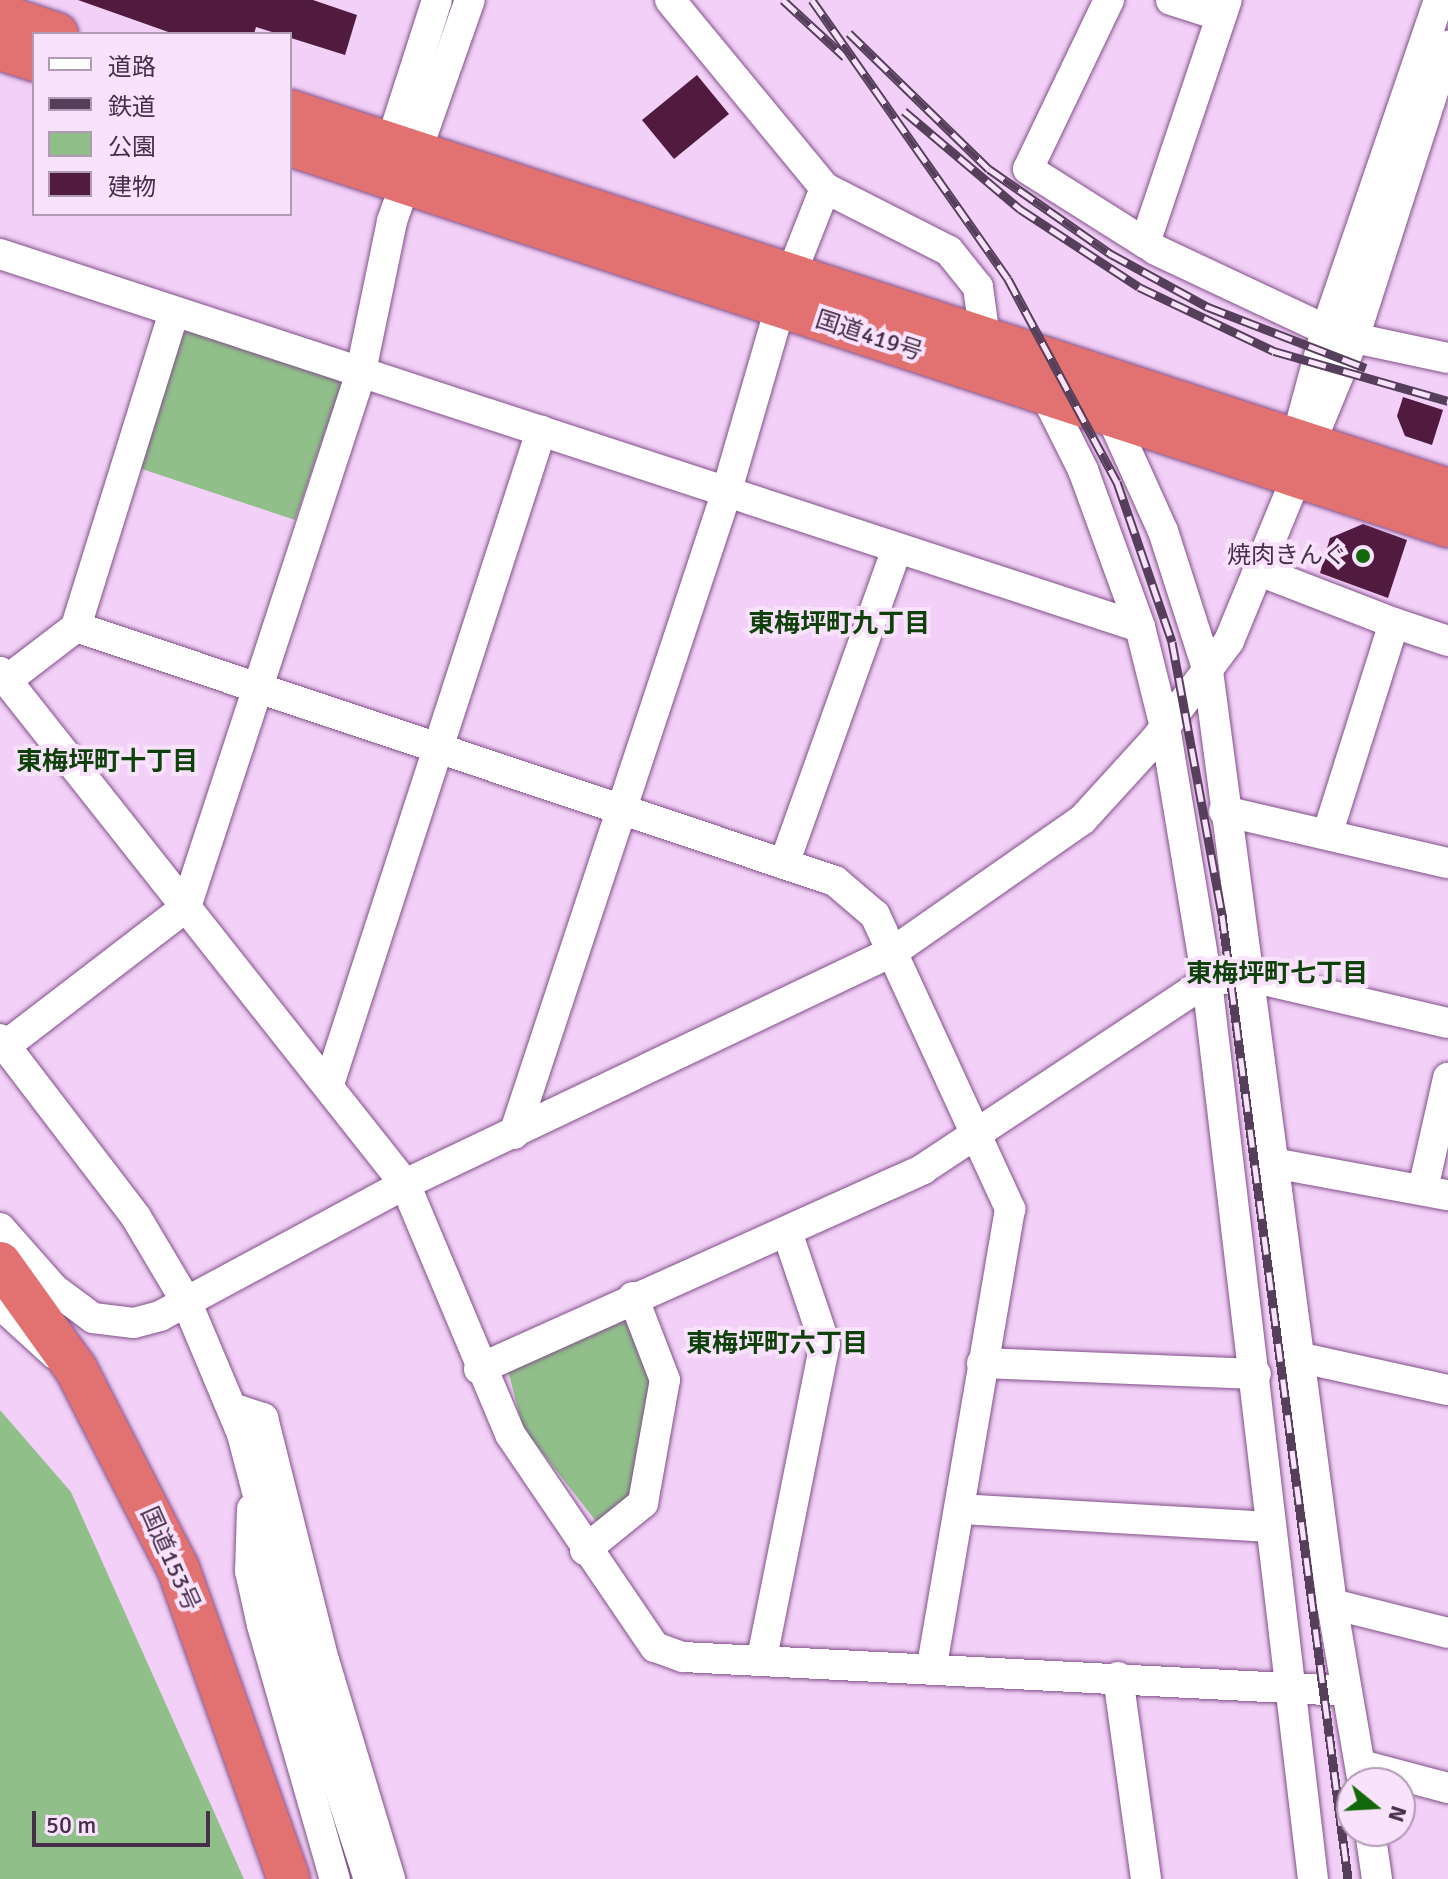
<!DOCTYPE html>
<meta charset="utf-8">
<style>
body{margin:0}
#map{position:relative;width:1448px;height:1879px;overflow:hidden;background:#f2d0f7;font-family:Signika,"Noto Sans JP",sans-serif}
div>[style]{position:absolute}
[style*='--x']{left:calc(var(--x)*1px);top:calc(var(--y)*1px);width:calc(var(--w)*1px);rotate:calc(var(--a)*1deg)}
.green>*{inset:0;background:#90bf8a}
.building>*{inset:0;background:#511b40}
.roads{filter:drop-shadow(0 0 2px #82508a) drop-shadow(0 0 2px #82508a)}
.minor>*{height:30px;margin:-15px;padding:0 15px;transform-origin:15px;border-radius:15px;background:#fff}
.highway>*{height:42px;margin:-21px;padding:0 21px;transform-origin:21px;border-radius:21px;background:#e27171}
.rail>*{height:9px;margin-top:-4.5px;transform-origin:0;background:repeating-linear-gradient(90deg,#f9e2fc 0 18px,#563f5b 0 36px);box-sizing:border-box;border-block:2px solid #563f5b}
.dots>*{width:22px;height:22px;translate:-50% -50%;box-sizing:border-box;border:4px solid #f9e2fc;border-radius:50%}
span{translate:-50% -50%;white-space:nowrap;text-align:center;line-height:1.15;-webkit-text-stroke:8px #f9e2fc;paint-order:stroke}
.street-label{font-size:24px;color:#452f49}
.poi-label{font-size:24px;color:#452f49}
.right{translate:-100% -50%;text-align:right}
.neighbourhood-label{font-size:26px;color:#0f420a;font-weight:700}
.legend{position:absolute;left:32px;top:32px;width:260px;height:184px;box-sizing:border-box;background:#f9e2fc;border:2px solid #b19ab4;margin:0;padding:10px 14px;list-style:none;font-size:24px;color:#452f49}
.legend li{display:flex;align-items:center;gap:16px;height:40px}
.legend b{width:40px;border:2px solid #b19ab4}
.north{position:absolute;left:1336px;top:1767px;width:80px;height:80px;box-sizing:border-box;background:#f9e2fc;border:2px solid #b19ab4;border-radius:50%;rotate:108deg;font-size:22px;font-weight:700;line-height:32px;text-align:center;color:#452f49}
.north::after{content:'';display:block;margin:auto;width:28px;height:36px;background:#13680b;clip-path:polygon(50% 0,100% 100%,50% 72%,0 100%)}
.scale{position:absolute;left:32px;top:1811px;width:178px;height:36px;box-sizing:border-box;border:4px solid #452f49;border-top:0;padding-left:10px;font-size:24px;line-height:28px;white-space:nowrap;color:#452f49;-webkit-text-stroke:6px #f9e2fc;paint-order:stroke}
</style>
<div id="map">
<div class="green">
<i style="clip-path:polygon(193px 328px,338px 377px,341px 385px,295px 520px,139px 468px,181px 334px)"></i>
<i style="clip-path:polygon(629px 1314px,654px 1375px,638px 1498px,606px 1534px,523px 1428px,507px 1367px)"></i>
<i style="clip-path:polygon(0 1410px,71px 1492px,244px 1879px,0 1879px)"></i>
</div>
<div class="building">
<i style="clip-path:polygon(78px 0,313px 0,357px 15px,345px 55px,256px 27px,254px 34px,174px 34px)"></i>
<i style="clip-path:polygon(697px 75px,729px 114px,674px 159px,642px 120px)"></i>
<i style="clip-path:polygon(1403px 397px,1443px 410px,1432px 445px,1405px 436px,1397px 416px)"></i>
<i style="clip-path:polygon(1363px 524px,1407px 540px,1388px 598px,1320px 573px,1330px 538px)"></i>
</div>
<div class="roads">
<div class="minor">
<i style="--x:670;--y:0;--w:244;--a:50.5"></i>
<i style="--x:825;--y:188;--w:139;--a:26.9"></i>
<i style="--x:949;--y:251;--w:46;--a:51.1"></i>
<i style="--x:978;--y:287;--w:51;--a:82.2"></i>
<i style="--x:1109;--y:0;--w:187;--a:115.6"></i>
<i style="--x:1028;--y:169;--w:151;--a:32.3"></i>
<i style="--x:1156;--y:250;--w:188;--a:25.2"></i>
<i style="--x:1171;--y:0;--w:52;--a:17.7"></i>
<i style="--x:385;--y:161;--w:169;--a:-72.1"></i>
<i style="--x:1145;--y:243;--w:256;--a:-71.4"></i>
<i style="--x:0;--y:254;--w:1199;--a:18.12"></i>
<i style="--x:790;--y:277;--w:96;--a:-68.5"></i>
<i style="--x:174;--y:312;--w:330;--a:107.3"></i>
<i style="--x:76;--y:627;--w:800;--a:18.5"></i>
<i style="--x:835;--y:881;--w:52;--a:40.4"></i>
<i style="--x:875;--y:915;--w:324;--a:65.3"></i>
<i style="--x:1010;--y:1209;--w:463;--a:99.7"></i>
<i style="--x:1354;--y:338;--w:96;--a:12"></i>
<i style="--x:1044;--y:392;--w:87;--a:63.4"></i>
<i style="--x:1083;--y:470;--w:167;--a:70"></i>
<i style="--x:1140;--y:627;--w:103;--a:76"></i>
<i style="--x:1165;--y:727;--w:257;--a:80.6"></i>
<i style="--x:1207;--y:981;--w:904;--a:83.27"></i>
<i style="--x:1111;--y:416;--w:126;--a:65.7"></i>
<i style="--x:1163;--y:531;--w:147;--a:72.2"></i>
<i style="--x:1208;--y:671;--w:941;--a:82.43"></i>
<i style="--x:1332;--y:1604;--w:182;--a:80.2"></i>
<i style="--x:1291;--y:459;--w:134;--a:-74.8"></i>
<i style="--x:1326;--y:330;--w:349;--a:-71.1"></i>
<i style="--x:1259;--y:571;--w:145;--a:21.1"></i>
<i style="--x:0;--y:672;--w:653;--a:51.66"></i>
<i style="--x:405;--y:1184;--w:271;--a:67.2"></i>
<i style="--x:510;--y:1434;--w:258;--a:55.8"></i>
<i style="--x:655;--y:1647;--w:30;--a:20"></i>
<i style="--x:683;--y:1657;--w:663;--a:2.94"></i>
<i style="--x:7;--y:680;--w:87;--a:-37.5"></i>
<i style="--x:1224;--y:811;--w:230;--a:13.1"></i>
<i style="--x:1328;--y:832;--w:219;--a:-72.5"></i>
<i style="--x:1394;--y:623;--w:57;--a:18.4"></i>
<i style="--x:784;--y:864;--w:332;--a:-70.3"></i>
<i style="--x:0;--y:1039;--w:224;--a:52.6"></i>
<i style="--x:136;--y:1217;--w:100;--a:59.3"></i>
<i style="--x:187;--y:1303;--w:142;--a:67.2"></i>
<i style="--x:242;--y:1434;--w:278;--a:75.4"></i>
<i style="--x:312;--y:1703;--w:185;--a:72.1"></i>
<i style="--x:5;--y:1046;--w:228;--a:-37.5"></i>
<i style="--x:186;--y:907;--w:559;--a:-71.86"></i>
<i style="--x:360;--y:376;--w:158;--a:-78.3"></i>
<i style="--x:392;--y:221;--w:234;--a:-70.6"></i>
<i style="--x:329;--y:1084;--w:687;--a:-72.01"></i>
<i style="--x:514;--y:1134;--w:671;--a:-71.67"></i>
<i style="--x:725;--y:497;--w:197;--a:-73.8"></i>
<i style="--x:1273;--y:1163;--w:178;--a:10.4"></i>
<i style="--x:1423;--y:1189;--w:114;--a:-77.3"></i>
<i style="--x:0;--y:1228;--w:81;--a:48.5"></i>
<i style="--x:54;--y:1289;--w:49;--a:36.6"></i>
<i style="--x:93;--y:1318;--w:41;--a:7"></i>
<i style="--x:134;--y:1323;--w:27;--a:-15"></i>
<i style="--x:160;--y:1316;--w:278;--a:-28.3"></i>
<i style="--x:405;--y:1184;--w:542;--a:-25.48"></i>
<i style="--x:894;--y:951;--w:229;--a:-34.9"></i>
<i style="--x:1082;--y:820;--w:110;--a:-47.6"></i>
<i style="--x:1156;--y:739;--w:122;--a:-53.3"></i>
<i style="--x:1229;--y:641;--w:328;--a:-67.6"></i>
<i style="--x:1354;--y:338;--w:307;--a:-72.2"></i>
<i style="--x:0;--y:1304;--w:74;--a:42.3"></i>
<i style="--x:1302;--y:1358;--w:149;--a:12.4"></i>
<i style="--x:982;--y:1363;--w:274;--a:2.3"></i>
<i style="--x:479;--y:1369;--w:487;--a:-24.2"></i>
<i style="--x:923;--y:1169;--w:341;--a:-33.5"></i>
<i style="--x:1207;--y:981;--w:40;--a:-7.1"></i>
<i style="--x:1247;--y:976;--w:206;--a:13.2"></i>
<i style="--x:232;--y:1408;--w:33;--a:18"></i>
<i style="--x:263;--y:1418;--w:250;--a:75.9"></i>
<i style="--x:324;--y:1660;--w:229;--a:73.2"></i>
<i style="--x:252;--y:1509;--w:62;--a:91.8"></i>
<i style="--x:250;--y:1571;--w:55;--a:77.5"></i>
<i style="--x:262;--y:1625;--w:264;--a:74"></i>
<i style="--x:960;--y:1509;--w:309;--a:3.3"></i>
<i style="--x:585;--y:1550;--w:75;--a:-39"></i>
<i style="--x:643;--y:1503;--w:125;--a:-79.9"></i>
<i style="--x:665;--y:1380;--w:89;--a:-111.1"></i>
<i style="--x:1332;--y:1604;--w:120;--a:14"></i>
<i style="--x:762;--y:1658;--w:320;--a:-78.7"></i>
<i style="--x:825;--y:1344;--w:118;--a:-108.7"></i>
<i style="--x:1118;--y:1677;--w:204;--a:82.1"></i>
<i style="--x:1361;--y:1765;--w:90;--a:14.8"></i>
<i style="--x:1370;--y:1831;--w:49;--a:81.7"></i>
</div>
<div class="highway">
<i style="--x:0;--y:15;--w:60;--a:18.4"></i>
<i style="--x:0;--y:49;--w:36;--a:18"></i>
<i style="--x:290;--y:111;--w:1218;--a:18.12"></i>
<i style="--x:290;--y:145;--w:1219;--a:18.21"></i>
<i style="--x:0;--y:1263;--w:130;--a:54.4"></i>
<i style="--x:76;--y:1369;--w:224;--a:62.9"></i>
<i style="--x:178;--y:1568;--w:330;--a:70.4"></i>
</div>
</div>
<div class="rail">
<i style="--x:783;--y:0;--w:84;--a:42.6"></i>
<i style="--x:812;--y:0;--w:341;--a:54.9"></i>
<i style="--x:1008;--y:279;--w:230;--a:61.8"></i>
<i style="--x:1117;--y:482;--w:169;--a:71"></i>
<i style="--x:1172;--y:642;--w:278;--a:79.6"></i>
<i style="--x:1222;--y:915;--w:972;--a:82.55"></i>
<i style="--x:849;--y:33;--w:195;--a:44.2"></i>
<i style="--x:989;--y:169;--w:149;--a:34.9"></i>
<i style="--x:1111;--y:254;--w:111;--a:28.7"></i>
<i style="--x:1208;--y:307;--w:169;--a:21.1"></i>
<i style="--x:904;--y:111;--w:152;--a:40.2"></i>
<i style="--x:1020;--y:209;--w:142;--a:33.2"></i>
<i style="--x:1139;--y:287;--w:149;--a:25.4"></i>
<i style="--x:1274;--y:351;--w:181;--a:16"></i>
</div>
<div class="dots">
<i style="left:1363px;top:556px;background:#13680b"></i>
</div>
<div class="street-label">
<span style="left:869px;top:336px;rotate:18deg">国道419号</span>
<span style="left:170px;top:1559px;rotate:66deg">国道153号</span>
</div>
<div class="poi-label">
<span class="right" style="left:1347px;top:556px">焼肉きんぐ</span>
</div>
<div class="neighbourhood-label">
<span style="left:839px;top:625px">東梅坪町九丁目</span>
<span style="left:107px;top:763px">東梅坪町十丁目</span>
<span style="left:1277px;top:975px">東梅坪町七丁目</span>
<span style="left:777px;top:1345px">東梅坪町六丁目</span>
</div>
<ul class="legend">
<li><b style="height:10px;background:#fff"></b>道路</li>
<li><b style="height:10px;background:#563f5b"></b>鉄道</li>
<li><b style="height:22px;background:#90bf8a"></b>公園</li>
<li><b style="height:22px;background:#511b40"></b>建物</li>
</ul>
<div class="north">N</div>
<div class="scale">50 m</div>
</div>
